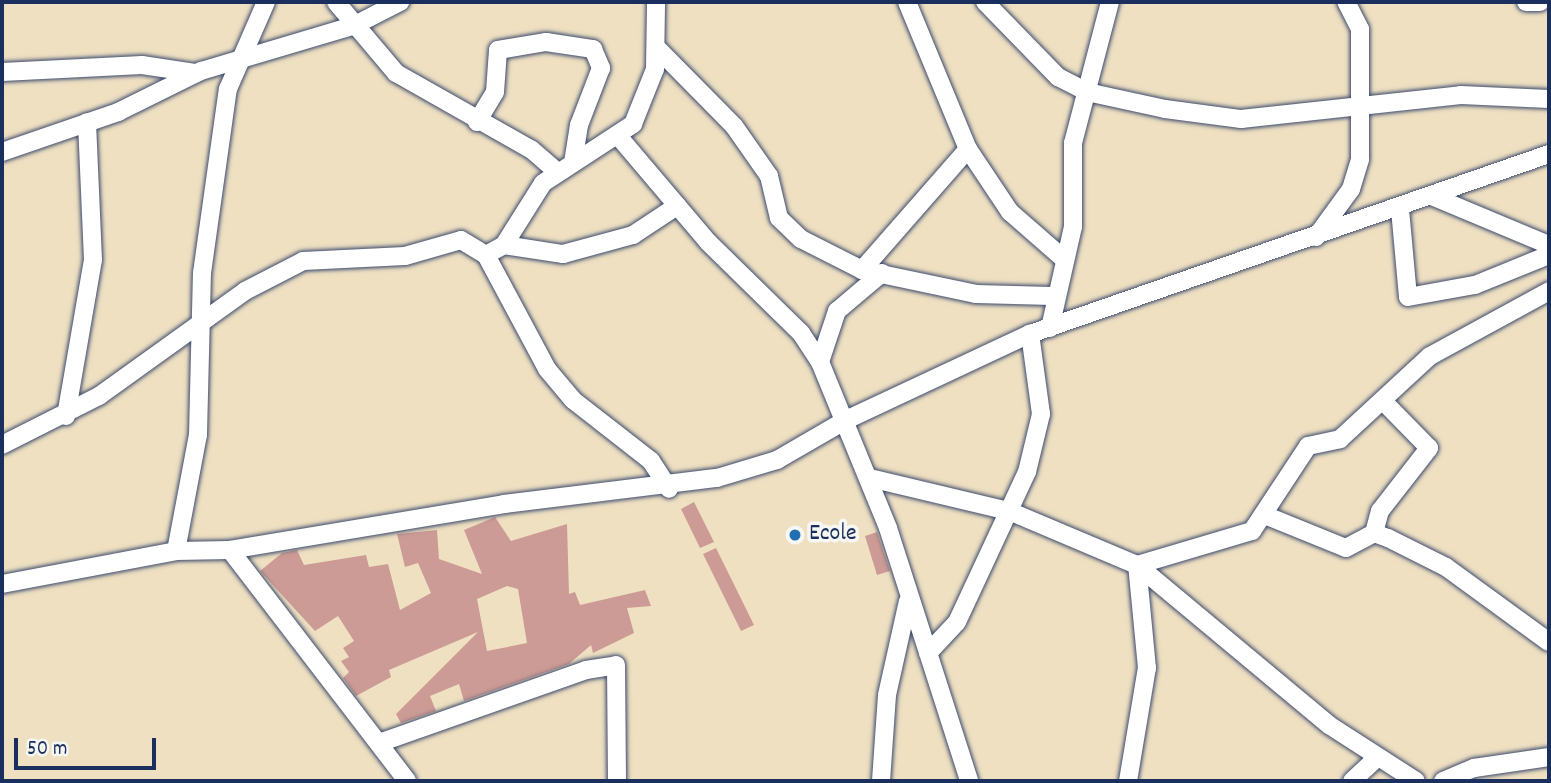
<!DOCTYPE html>
<style>
body{margin:0}
#map{position:relative;width:1551px;height:783px;overflow:hidden;background:#efe0c2;font-family:Dekko,sans-serif}
div>[style]{position:absolute}
[style*='--x']{left:calc(var(--x)*1px);top:calc(var(--y)*1px);width:calc(var(--w)*1px);rotate:calc(var(--a)*1deg)}
.building>*{inset:0;background:#cd9b95}
.roads{filter:drop-shadow(0 0 2px #3b4a6d) drop-shadow(0 0 2px #3b4a6d)}
.street>*{height:18px;margin:-9px;padding:0 9px;transform-origin:9px;border-radius:9px;background:#fff}
.dots>*{width:19px;height:19px;translate:-50% -50%;box-sizing:border-box;border:4px solid #f6f6f2;border-radius:50%}
span{translate:-50% -50%;white-space:nowrap;text-align:center;line-height:1.15;-webkit-text-stroke:7px #f6f6f2;paint-order:stroke}
.poi-label{font-size:24px;color:#1b2f5e}
.left{translate:0 -50%;text-align:left}
.frame{position:absolute;inset:0;border:4px solid #1b2f5e;pointer-events:none}
.scale{position:absolute;left:14px;top:738px;width:142px;height:32px;box-sizing:border-box;border:4px solid #1b2f5e;border-top:0;padding-left:9px;font-size:21px;line-height:24px;white-space:nowrap;color:#1b2f5e;-webkit-text-stroke:5px #f6f6f2;paint-order:stroke}
</style>
<div id="map">
<div class="building">
<i style="clip-path:polygon(694px 502px,714px 542px,700px 548px,681px 509px)"></i>
<i style="clip-path:polygon(evenodd,495px 517px,511px 541px,567px 524px,569px 594px,575px 592px,580px 605px,645px 590px,651px 606px,627px 608px,634px 633px,593px 653px,591px 645px,569px 664px,464px 701px,459px 684px,430px 696px,436px 711px,401px 723px,396px 714px,478px 632px,389px 670px,391px 677px,356px 696px,343px 678px,349px 672px,341px 661px,349px 657px,343px 648px,354px 641px,338px 616px,315px 631px,260px 571px,282px 553px,297px 550px,304px 565px,366px 555px,369px 567px,388px 564px,400px 610px,431px 593px,418px 563px,405px 567px,397px 534px,437px 530px,439px 559px,482px 574px,464px 530px,495px 517px,507px 586px,518px 589px,527px 643px,487px 651px,477px 599px,507px 586px)"></i>
<i style="clip-path:polygon(877px 532px,890px 571px,877px 575px,865px 536px)"></i>
<i style="clip-path:polygon(716px 548px,754px 625px,741px 631px,703px 554px)"></i>
</div>
<div class="roads">
<div class="street">
<i style="--x:336;--y:2;--w:93;--a:49.8"></i>
<i style="--x:396;--y:73;--w:156;--a:29.5"></i>
<i style="--x:532;--y:150;--w:33;--a:41"></i>
<i style="--x:907;--y:2;--w:159;--a:67.5"></i>
<i style="--x:968;--y:149;--w:76;--a:56.3"></i>
<i style="--x:1010;--y:212;--w:73;--a:41.1"></i>
<i style="--x:985;--y:2;--w:105;--a:45.8"></i>
<i style="--x:1058;--y:77;--w:33;--a:27"></i>
<i style="--x:1087;--y:92;--w:80;--a:12.3"></i>
<i style="--x:1165;--y:109;--w:77;--a:7.5"></i>
<i style="--x:1241;--y:119;--w:221;--a:-6.2"></i>
<i style="--x:1461;--y:95;--w:88;--a:2.6"></i>
<i style="--x:1526;--y:2;--w:14;--a:0"></i>
<i style="--x:658;--y:49;--w:108;--a:45.4"></i>
<i style="--x:734;--y:126;--w:61;--a:55"></i>
<i style="--x:769;--y:176;--w:43;--a:76.6"></i>
<i style="--x:779;--y:218;--w:30;--a:44"></i>
<i style="--x:801;--y:239;--w:68;--a:26.9"></i>
<i style="--x:862;--y:270;--w:116;--a:11.9"></i>
<i style="--x:976;--y:294;--w:76;--a:1.5"></i>
<i style="--x:2;--y:72;--w:140;--a:-2.9"></i>
<i style="--x:142;--y:65;--w:55;--a:8.4"></i>
<i style="--x:477;--y:122;--w:35;--a:-59"></i>
<i style="--x:495;--y:92;--w:42;--a:-85.9"></i>
<i style="--x:498;--y:50;--w:49;--a:-9.5"></i>
<i style="--x:546;--y:42;--w:48;--a:8.5"></i>
<i style="--x:593;--y:49;--w:21;--a:67"></i>
<i style="--x:601;--y:68;--w:61;--a:111.1"></i>
<i style="--x:579;--y:125;--w:38;--a:99"></i>
<i style="--x:619;--y:137;--w:138;--a:49.7"></i>
<i style="--x:708;--y:242;--w:130;--a:44.4"></i>
<i style="--x:801;--y:333;--w:35;--a:57"></i>
<i style="--x:820;--y:362;--w:179;--a:67.7"></i>
<i style="--x:888;--y:528;--w:266;--a:72.2"></i>
<i style="--x:2;--y:152;--w:123;--a:-19"></i>
<i style="--x:118;--y:112;--w:93;--a:-26.3"></i>
<i style="--x:201;--y:71;--w:161;--a:-16.6"></i>
<i style="--x:355;--y:25;--w:51;--a:-27.1"></i>
<i style="--x:1434;--y:197;--w:125;--a:22.7"></i>
<i style="--x:1400;--y:209;--w:88;--a:84.8"></i>
<i style="--x:1408;--y:297;--w:68;--a:-10.2"></i>
<i style="--x:1475;--y:285;--w:80;--a:-22.1"></i>
<i style="--x:1316;--y:237;--w:59;--a:-53.9"></i>
<i style="--x:1351;--y:189;--w:31;--a:-73"></i>
<i style="--x:1360;--y:159;--w:130;--a:-90"></i>
<i style="--x:1360;--y:29;--w:30;--a:-117"></i>
<i style="--x:504;--y:245;--w:60;--a:8.7"></i>
<i style="--x:563;--y:254;--w:73;--a:-15.2"></i>
<i style="--x:633;--y:235;--w:53;--a:-33.4"></i>
<i style="--x:486;--y:255;--w:129;--a:61.8"></i>
<i style="--x:547;--y:369;--w:40;--a:50"></i>
<i style="--x:573;--y:400;--w:99;--a:38"></i>
<i style="--x:651;--y:461;--w:33;--a:57"></i>
<i style="--x:862;--y:270;--w:161;--a:-48.8"></i>
<i style="--x:1050;--y:328;--w:104;--a:-77.2"></i>
<i style="--x:1073;--y:227;--w:84;--a:-90"></i>
<i style="--x:1073;--y:143;--w:146;--a:-75.3"></i>
<i style="--x:820;--y:362;--w:54;--a:-71.6"></i>
<i style="--x:837;--y:311;--w:59;--a:-40.2"></i>
<i style="--x:66;--y:416;--w:158;--a:-80.2"></i>
<i style="--x:93;--y:260;--w:138;--a:-92.5"></i>
<i style="--x:2;--y:445;--w:109;--a:-26.8"></i>
<i style="--x:99;--y:396;--w:180;--a:-35.7"></i>
<i style="--x:245;--y:291;--w:65;--a:-27.3"></i>
<i style="--x:303;--y:261;--w:102;--a:-2.8"></i>
<i style="--x:405;--y:256;--w:58;--a:-15.9"></i>
<i style="--x:461;--y:240;--w:29;--a:31"></i>
<i style="--x:486;--y:255;--w:21;--a:-29"></i>
<i style="--x:504;--y:245;--w:73;--a:-57.8"></i>
<i style="--x:543;--y:183;--w:108;--a:-33.2"></i>
<i style="--x:633;--y:124;--w:59;--a:-68.2"></i>
<i style="--x:655;--y:69;--w:67;--a:-89.1"></i>
<i style="--x:870;--y:478;--w:143;--a:13.4"></i>
<i style="--x:1009;--y:511;--w:139;--a:22.9"></i>
<i style="--x:1137;--y:565;--w:250;--a:39.8"></i>
<i style="--x:1329;--y:725;--w:103;--a:32.8"></i>
<i style="--x:1267;--y:516;--w:85;--a:22.1"></i>
<i style="--x:1346;--y:548;--w:32;--a:-28"></i>
<i style="--x:1374;--y:533;--w:15;--a:20"></i>
<i style="--x:1388;--y:538;--w:65;--a:26.6"></i>
<i style="--x:1446;--y:567;--w:127;--a:36.1"></i>
<i style="--x:1374;--y:533;--w:23;--a:-75"></i>
<i style="--x:1380;--y:511;--w:80;--a:-52.1"></i>
<i style="--x:1429;--y:448;--w:64;--a:-134.4"></i>
<i style="--x:230;--y:550;--w:291;--a:52.5"></i>
<i style="--x:176;--y:551;--w:118;--a:-79.3"></i>
<i style="--x:198;--y:435;--w:162;--a:-88.6"></i>
<i style="--x:202;--y:273;--w:186;--a:-82"></i>
<i style="--x:228;--y:89;--w:95;--a:-66.4"></i>
<i style="--x:2;--y:584;--w:177;--a:-10.7"></i>
<i style="--x:176;--y:551;--w:54;--a:-1.1"></i>
<i style="--x:230;--y:550;--w:278;--a:-9.5"></i>
<i style="--x:504;--y:504;--w:215;--a:-7"></i>
<i style="--x:717;--y:478;--w:63;--a:-16.7"></i>
<i style="--x:777;--y:460;--w:80;--a:-30.1"></i>
<i style="--x:846;--y:420;--w:203;--a:-25.1"></i>
<i style="--x:1030;--y:334;--w:549;--a:-19.13"></i>
<i style="--x:928;--y:653;--w:42;--a:-46.9"></i>
<i style="--x:957;--y:622;--w:166;--a:-65"></i>
<i style="--x:1027;--y:472;--w:60;--a:-76.4"></i>
<i style="--x:1041;--y:414;--w:81;--a:-97.8"></i>
<i style="--x:379;--y:743;--w:219;--a:-19.4"></i>
<i style="--x:586;--y:670;--w:30;--a:-9"></i>
<i style="--x:616;--y:665;--w:116;--a:89.5"></i>
<i style="--x:881;--y:781;--w:86;--a:-86"></i>
<i style="--x:887;--y:695;--w:96;--a:-77.4"></i>
<i style="--x:1128;--y:781;--w:115;--a:-80.5"></i>
<i style="--x:1147;--y:668;--w:103;--a:-95.5"></i>
<i style="--x:1137;--y:565;--w:120;--a:-16.5"></i>
<i style="--x:1252;--y:531;--w:102;--a:-56.6"></i>
<i style="--x:1308;--y:446;--w:33;--a:-12"></i>
<i style="--x:1340;--y:439;--w:122;--a:-42.7"></i>
<i style="--x:1430;--y:356;--w:136;--a:-28.6"></i>
<i style="--x:1352;--y:781;--w:35;--a:-43"></i>
<i style="--x:1443;--y:781;--w:34;--a:-23"></i>
<i style="--x:1474;--y:768;--w:76;--a:-8.3"></i>
</div>
</div>
<div class="dots">
<i style="left:795px;top:535px;background:#1f6fb2"></i>
</div>
<div class="poi-label">
<span class="left" style="left:809px;top:535px">Ecole</span>
</div>
<div class="frame"></div>
<div class="scale">50 m</div>
</div>
